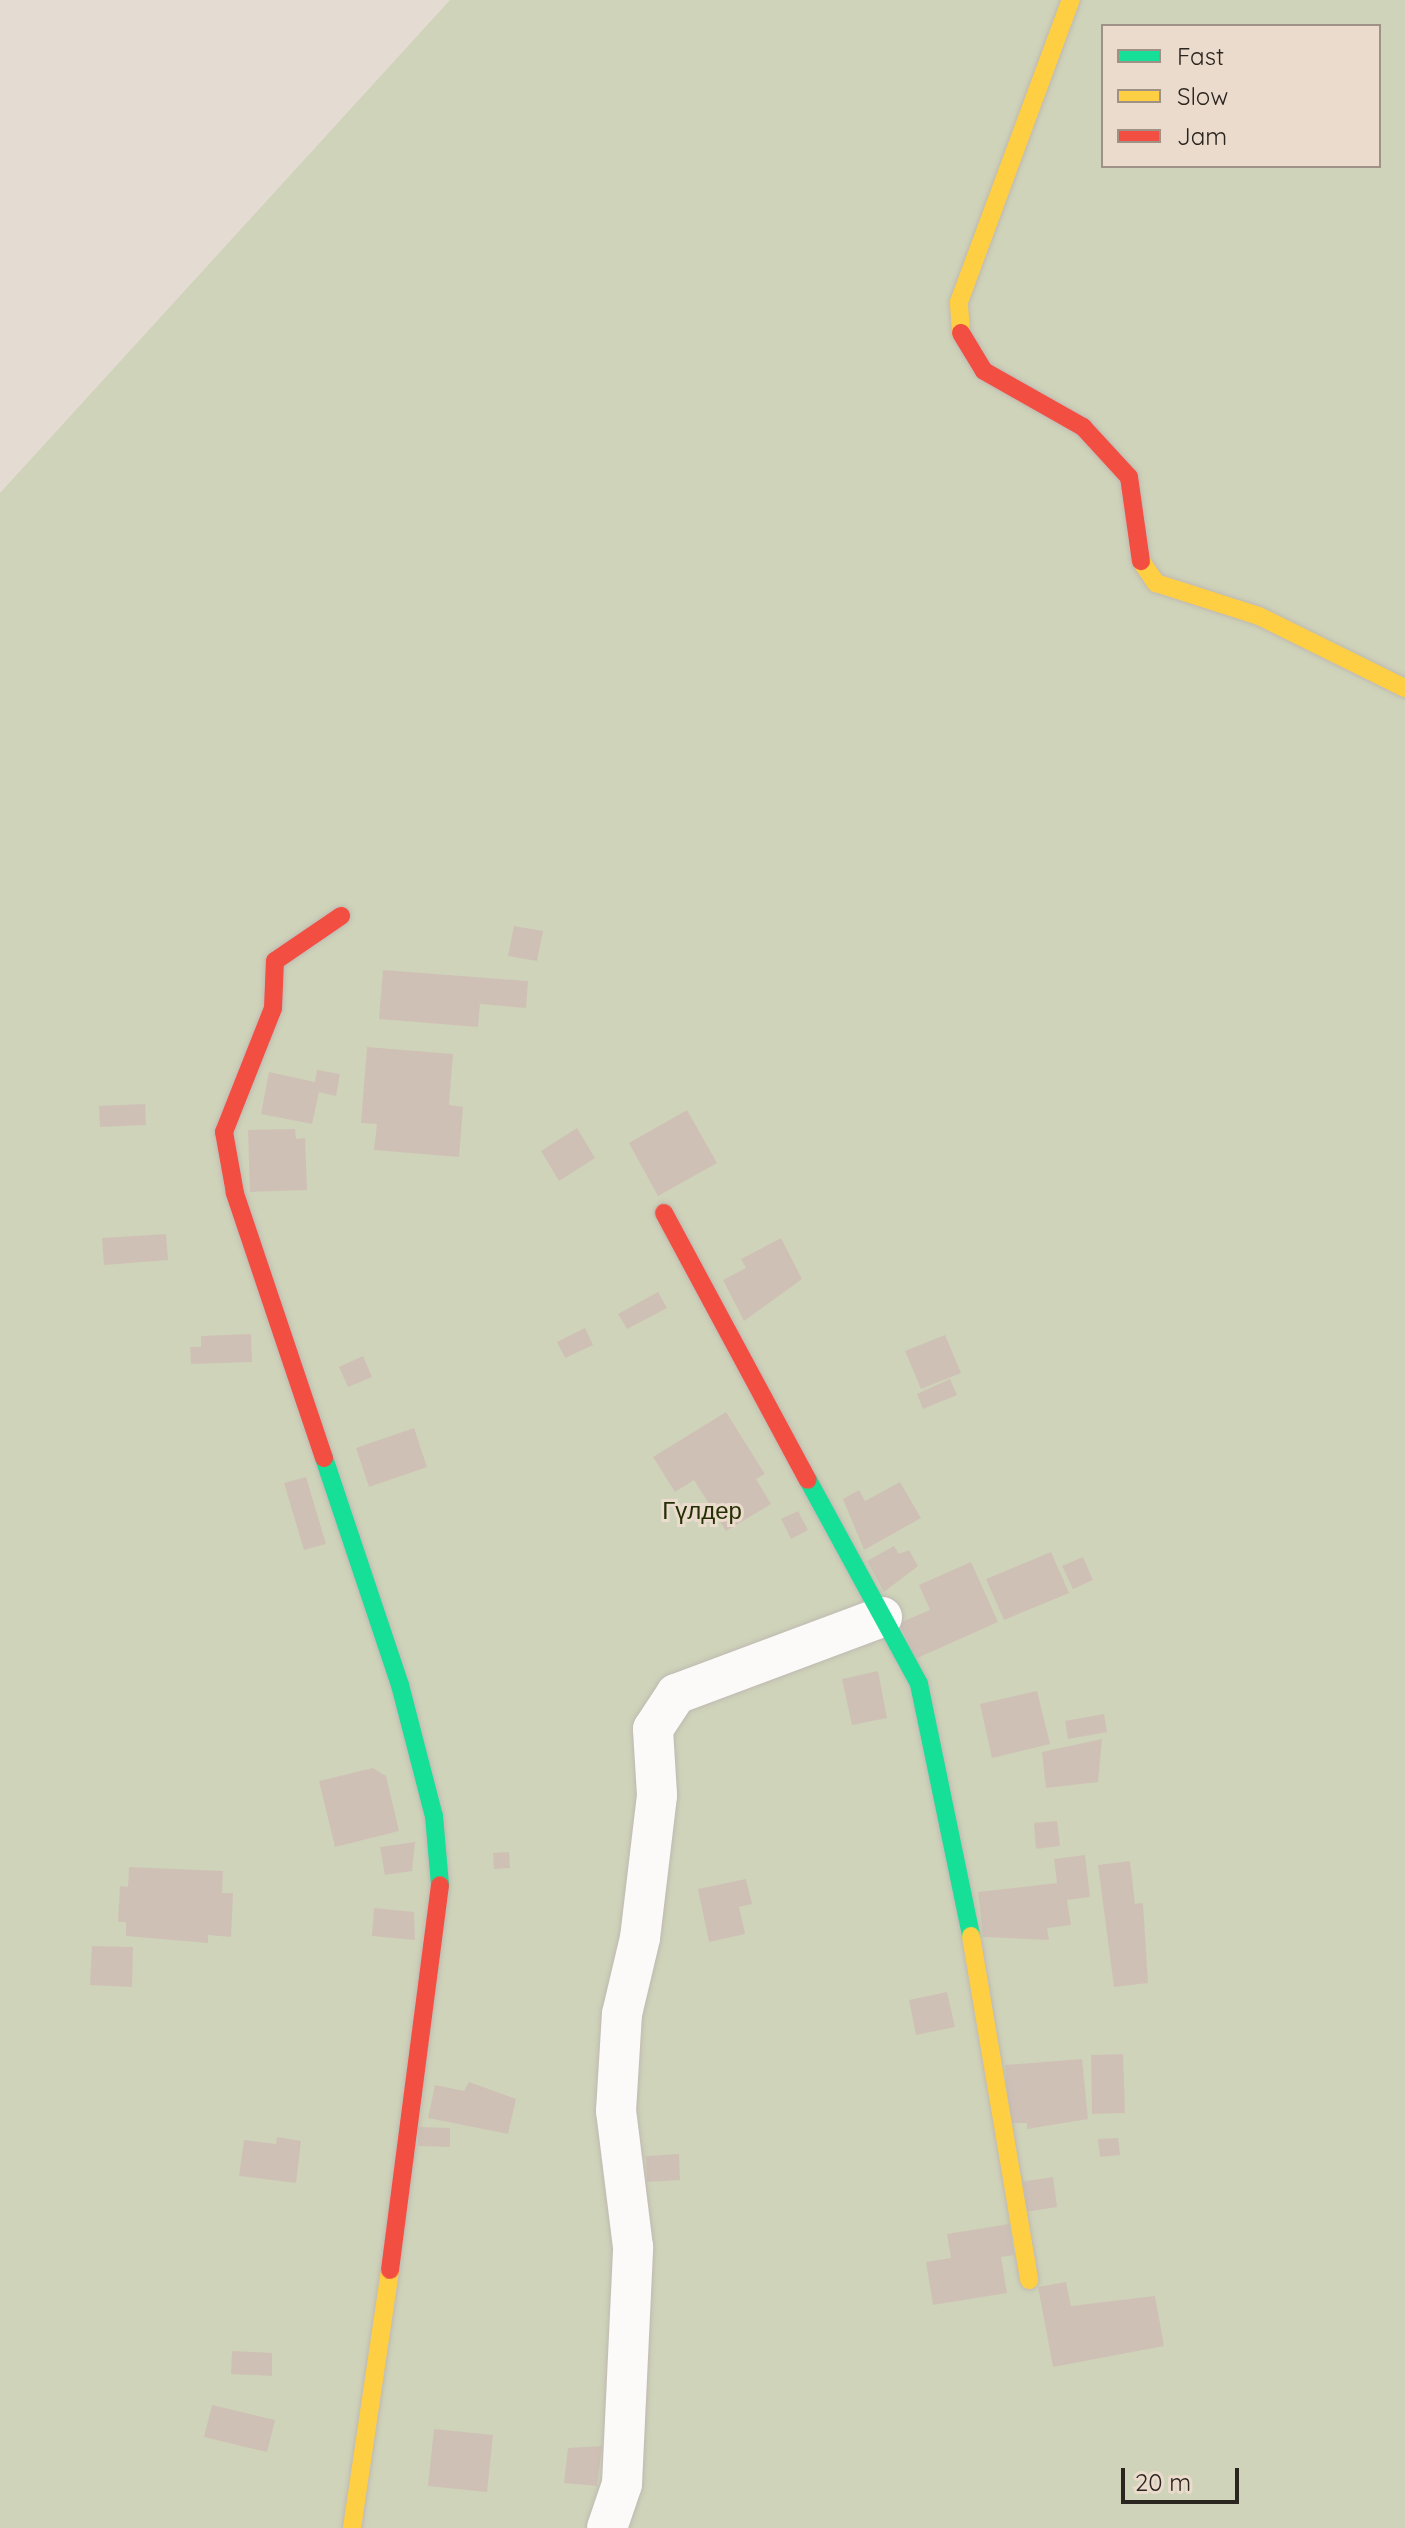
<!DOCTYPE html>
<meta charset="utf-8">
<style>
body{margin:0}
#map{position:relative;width:1405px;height:2528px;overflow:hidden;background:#e4dbd3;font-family:Quicksand,sans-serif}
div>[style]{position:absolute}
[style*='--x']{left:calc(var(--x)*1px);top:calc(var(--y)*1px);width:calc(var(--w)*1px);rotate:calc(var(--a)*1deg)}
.green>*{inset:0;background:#cfd3b9}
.building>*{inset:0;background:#cfc0b6}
.roads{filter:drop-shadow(0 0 2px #bfb9b2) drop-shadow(0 0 2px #bfb9b2)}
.street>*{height:40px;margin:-20px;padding:0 20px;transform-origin:20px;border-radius:20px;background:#fbfaf8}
.fast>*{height:18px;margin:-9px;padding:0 9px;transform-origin:9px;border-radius:9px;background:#16e098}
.slow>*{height:18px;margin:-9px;padding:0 9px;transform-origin:9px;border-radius:9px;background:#ffcf43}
.jam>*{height:18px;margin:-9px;padding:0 9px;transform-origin:9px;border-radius:9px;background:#f24e42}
span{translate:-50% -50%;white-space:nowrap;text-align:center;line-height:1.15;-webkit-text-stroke:6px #ebdbcc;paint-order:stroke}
.park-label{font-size:24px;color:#232f02}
.legend{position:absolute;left:1101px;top:24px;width:280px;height:144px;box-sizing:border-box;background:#ebdbcc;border:2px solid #9e9287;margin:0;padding:10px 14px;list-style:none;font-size:24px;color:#2b2520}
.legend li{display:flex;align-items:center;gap:16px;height:40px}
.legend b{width:40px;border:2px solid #9e9287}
.scale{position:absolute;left:1121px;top:2468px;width:118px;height:36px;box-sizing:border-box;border:4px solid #2b2520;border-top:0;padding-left:10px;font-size:24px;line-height:28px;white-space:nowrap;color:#2b2520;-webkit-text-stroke:6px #ebdbcc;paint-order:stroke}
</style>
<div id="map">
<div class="green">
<i style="clip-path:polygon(evenodd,450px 0,1405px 0,1405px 2528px,0 2528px,0 493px,450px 0,1103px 26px,1379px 26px,1379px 166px,1103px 166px,1103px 26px)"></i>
</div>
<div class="building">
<i style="clip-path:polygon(514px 926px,543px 931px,537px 961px,508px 956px)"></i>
<i style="clip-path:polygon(383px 970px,528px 981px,526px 1008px,480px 1004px,478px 1027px,379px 1019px)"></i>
<i style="clip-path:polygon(367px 1047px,453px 1054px,449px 1105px,463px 1107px,459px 1157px,374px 1150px,377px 1124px,361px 1123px)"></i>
<i style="clip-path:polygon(317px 1070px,340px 1074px,336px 1096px,319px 1092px,312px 1124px,261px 1114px,269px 1072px,315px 1082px)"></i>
<i style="clip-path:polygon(145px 1104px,146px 1125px,100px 1127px,99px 1106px)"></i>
<i style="clip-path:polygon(687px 1110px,717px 1163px,658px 1196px,629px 1143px)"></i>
<i style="clip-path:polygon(577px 1128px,595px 1158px,559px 1181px,541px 1151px)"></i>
<i style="clip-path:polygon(295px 1129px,296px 1139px,305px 1138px,307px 1190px,250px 1192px,248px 1130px)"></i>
<i style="clip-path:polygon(166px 1234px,168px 1260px,104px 1265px,102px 1238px)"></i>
<i style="clip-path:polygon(781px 1238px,802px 1279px,744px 1321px,723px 1280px,746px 1268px,741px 1259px)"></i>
<i style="clip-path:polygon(658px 1292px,667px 1308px,627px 1329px,618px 1314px)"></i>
<i style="clip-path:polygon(585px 1328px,593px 1345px,565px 1358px,557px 1342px)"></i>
<i style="clip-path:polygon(251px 1334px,252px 1362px,191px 1364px,190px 1347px,201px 1347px,201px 1336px)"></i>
<i style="clip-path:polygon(945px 1335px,961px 1373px,921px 1389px,905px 1351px)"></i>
<i style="clip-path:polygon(363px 1356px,372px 1377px,348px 1387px,339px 1367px)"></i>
<i style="clip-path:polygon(950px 1379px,957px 1395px,923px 1409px,917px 1394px)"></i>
<i style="clip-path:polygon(726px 1412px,765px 1474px,756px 1479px,771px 1504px,726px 1531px,694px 1480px,675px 1492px,653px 1457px)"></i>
<i style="clip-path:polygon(414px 1428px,427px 1467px,369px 1487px,356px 1448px)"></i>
<i style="clip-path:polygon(306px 1477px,326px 1544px,304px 1550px,284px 1483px)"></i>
<i style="clip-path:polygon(900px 1482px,921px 1518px,864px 1550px,843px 1499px,859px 1490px,865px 1501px)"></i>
<i style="clip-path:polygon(798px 1511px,808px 1530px,791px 1539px,781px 1519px)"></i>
<i style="clip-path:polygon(894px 1546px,899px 1554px,909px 1550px,918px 1566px,884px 1592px,867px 1561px)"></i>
<i style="clip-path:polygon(1051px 1552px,1069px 1593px,1004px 1620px,986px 1579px)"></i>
<i style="clip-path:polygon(1083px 1557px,1093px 1580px,1073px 1589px,1062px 1566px)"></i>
<i style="clip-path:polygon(971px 1562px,998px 1622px,915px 1659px,899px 1623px,930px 1610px,919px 1585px)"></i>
<i style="clip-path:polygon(878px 1671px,887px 1718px,852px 1725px,842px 1679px)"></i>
<i style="clip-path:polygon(1037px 1691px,1050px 1744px,992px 1758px,980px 1704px)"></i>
<i style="clip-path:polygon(1104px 1714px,1107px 1732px,1068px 1739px,1065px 1721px)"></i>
<i style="clip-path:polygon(1102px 1739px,1098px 1782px,1046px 1788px,1042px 1752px)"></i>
<i style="clip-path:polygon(373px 1768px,386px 1776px,399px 1831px,335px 1847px,319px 1781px)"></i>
<i style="clip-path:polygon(1057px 1821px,1060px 1846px,1036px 1849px,1034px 1823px)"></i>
<i style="clip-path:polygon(415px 1842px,412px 1871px,385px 1875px,380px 1847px)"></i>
<i style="clip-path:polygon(509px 1852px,510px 1868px,494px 1869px,493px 1853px)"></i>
<i style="clip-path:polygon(1085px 1855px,1090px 1897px,1067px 1900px,1071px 1925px,1047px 1928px,1049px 1940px,983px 1937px,978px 1892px,1057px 1883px,1054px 1859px)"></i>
<i style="clip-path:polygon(1130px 1861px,1135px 1904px,1143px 1903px,1148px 1983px,1114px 1987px,1098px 1865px)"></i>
<i style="clip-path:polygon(129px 1867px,223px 1871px,222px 1893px,233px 1893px,231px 1937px,208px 1935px,208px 1943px,126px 1936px,126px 1922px,118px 1922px,120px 1886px,128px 1887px)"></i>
<i style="clip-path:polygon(746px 1879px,752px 1904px,739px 1907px,745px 1934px,709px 1942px,698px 1889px)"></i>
<i style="clip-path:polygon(374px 1908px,414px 1912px,415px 1940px,372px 1936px)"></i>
<i style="clip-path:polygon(92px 1946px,133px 1947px,132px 1987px,90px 1985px)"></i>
<i style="clip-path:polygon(947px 1992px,955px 2027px,916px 2035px,909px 2000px)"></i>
<i style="clip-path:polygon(1123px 2054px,1125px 2113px,1092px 2114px,1091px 2055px)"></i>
<i style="clip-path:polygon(1082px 2059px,1088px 2119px,1027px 2129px,1027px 2123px,1009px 2123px,1005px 2065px)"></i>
<i style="clip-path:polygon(469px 2082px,516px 2099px,508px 2134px,428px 2118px,435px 2085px,464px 2091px)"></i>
<i style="clip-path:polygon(418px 2127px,450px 2128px,450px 2147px,418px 2146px)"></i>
<i style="clip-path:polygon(277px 2137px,301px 2141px,296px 2183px,239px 2176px,244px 2140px,276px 2144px)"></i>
<i style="clip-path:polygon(1118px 2138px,1120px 2155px,1100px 2157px,1098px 2139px)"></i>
<i style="clip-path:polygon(679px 2154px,680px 2180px,647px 2182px,646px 2156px)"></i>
<i style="clip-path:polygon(1053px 2177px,1057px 2207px,1025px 2212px,1020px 2182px)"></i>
<i style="clip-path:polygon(1009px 2224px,1014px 2255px,1001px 2257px,1007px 2293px,933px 2305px,926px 2262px,951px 2258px,947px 2234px)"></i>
<i style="clip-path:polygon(1066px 2282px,1071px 2306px,1155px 2296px,1164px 2346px,1053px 2367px,1038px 2287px)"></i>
<i style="clip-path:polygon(232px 2351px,272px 2353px,272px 2376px,231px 2374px)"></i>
<i style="clip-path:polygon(212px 2405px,275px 2420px,267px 2452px,204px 2437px)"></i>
<i style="clip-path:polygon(434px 2429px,493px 2435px,487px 2492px,428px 2486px)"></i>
<i style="clip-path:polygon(602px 2446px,597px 2486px,564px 2483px,568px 2448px)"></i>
</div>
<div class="roads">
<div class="street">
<i style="--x:607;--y:2528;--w:46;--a:-71.2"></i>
<i style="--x:622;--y:2484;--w:237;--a:-87.3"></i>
<i style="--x:633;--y:2247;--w:137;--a:-97.1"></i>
<i style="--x:616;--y:2111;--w:97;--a:-86.5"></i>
<i style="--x:622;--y:2014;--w:78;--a:-76.7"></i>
<i style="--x:640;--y:1938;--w:144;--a:-83.2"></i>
<i style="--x:657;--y:1795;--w:66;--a:-93.5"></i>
<i style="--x:653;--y:1729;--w:42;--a:-56.7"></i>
<i style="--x:676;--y:1694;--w:220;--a:-20.5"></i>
</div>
<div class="fast">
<i style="--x:324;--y:1458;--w:239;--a:71.5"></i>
<i style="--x:400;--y:1685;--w:135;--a:75.5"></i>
<i style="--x:434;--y:1816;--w:69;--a:85"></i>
<i style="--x:808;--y:1480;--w:232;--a:61.4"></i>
<i style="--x:919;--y:1684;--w:257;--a:78.3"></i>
</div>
<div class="slow">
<i style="--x:961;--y:333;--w:31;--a:-94"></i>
<i style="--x:959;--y:302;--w:322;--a:-69.7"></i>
<i style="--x:1141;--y:561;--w:27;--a:56"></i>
<i style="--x:1156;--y:583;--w:108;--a:17.8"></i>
<i style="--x:1259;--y:616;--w:163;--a:26.3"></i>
<i style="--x:971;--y:1936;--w:349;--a:80.4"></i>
<i style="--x:352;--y:2528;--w:261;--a:-81.6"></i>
</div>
<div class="jam">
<i style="--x:961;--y:333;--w:44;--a:58.8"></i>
<i style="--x:984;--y:371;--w:114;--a:29.5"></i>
<i style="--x:1083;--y:427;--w:68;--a:47.4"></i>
<i style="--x:1129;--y:477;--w:85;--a:81.9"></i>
<i style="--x:664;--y:1213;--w:303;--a:61.7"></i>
<i style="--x:324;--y:1458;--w:280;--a:-108.6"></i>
<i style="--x:235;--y:1193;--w:62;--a:-100.2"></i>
<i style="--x:224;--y:1132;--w:133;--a:-68.4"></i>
<i style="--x:273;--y:1008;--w:47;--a:-87.6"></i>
<i style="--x:275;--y:961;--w:80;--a:-34.3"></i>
<i style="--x:390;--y:2270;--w:388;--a:-82.6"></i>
</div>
</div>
<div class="park-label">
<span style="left:702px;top:1511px">Гүлдер</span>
</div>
<ul class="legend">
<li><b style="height:10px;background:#16e098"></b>Fast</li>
<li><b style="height:10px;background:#ffcf43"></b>Slow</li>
<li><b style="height:10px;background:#f24e42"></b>Jam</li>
</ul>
<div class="scale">20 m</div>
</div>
